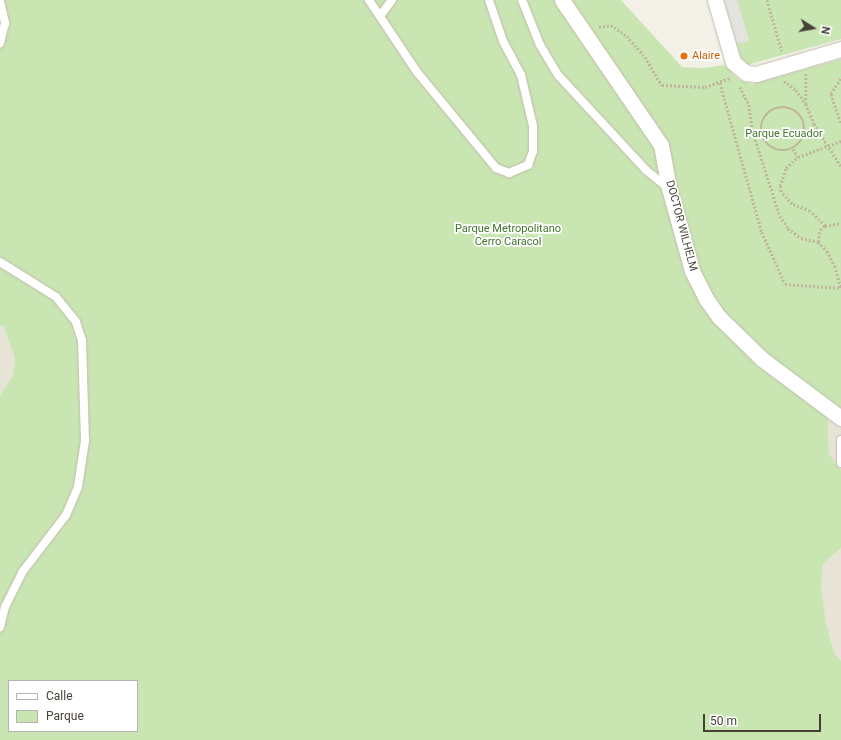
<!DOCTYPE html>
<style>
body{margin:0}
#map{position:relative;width:841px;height:740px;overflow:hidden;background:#f3f1e7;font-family:Roboto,sans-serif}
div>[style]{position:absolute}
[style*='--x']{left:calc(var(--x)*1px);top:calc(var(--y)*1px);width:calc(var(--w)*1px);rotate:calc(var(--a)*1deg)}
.residential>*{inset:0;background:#e7e3d6}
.green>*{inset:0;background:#c9e5b2}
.parking>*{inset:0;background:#e4e3df}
.path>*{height:2.5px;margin-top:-1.25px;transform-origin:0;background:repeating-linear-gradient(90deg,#bfb69c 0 2px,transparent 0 4px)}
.path>.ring{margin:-1.25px;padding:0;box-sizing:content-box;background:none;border:2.5px solid #bfb69c;border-radius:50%}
.roads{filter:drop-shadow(0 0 1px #c1bcad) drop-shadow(0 0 1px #c1bcad)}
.lane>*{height:8px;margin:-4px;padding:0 4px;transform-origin:4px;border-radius:4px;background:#fff}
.street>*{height:15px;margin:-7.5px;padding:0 7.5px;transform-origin:7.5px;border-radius:7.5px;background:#fff}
.dots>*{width:11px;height:11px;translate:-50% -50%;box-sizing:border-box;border:2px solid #fff;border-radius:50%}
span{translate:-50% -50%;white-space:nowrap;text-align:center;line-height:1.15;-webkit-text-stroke:3.5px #fff;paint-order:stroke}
.food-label{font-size:11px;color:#c56008}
.left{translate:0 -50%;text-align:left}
.park-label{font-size:11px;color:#40752c}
.street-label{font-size:11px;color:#464137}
.legend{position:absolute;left:8px;top:680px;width:130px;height:52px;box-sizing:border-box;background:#fff;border:1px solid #b5b3af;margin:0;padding:5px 7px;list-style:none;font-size:12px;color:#464137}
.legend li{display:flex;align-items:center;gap:8px;height:20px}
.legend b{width:20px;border:1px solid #b5b3af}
.north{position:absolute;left:793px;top:8px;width:40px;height:40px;-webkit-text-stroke:3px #fff;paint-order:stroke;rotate:101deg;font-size:11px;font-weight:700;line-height:16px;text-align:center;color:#464137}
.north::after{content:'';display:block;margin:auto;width:14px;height:18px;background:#464137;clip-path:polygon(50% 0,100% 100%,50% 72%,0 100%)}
.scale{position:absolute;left:703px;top:714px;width:118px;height:18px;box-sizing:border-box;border:2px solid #464137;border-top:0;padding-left:5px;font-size:12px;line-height:14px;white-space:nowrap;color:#464137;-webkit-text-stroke:3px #fff;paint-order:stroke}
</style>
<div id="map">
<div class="residential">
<i style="clip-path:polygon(0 325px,4px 327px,15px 359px,13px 375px,0 395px)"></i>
<i style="clip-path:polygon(841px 409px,841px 470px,829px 454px,828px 436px,828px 419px)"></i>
<i style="clip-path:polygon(841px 548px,841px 661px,834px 653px,826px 623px,821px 587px,823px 564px)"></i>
</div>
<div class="green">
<i style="clip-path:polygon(evenodd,0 0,621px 0,682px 67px,704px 68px,725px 65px,739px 80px,752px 84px,841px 59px,841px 409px,828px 419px,828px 436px,829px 454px,841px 470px,841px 548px,823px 564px,821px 587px,826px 623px,834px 653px,841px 661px,841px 740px,0 740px,0 395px,13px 375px,15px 359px,4px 327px,0 325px,0 0,9px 681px,137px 681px,137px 731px,9px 731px,9px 681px)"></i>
<i style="clip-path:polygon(724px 0,841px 0,841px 39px,747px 65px,741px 58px)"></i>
</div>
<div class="parking">
<i style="clip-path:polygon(724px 0,737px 0,749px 40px,738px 44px,737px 47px)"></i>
</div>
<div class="path">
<i style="--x:767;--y:0;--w:53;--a:73.6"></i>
<i style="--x:599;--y:27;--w:12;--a:-9"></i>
<i style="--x:611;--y:25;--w:19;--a:35"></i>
<i style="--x:627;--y:36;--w:28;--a:49"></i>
<i style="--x:645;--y:57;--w:33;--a:59"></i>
<i style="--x:662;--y:85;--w:43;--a:2.7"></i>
<i style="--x:705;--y:87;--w:27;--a:-20"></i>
<i style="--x:806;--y:74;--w:29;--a:90"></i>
<i style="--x:841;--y:79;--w:18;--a:124"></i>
<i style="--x:831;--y:94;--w:31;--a:71"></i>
<i style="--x:784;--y:81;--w:15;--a:37"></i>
<i style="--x:796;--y:90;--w:17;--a:54"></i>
<i style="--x:806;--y:104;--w:22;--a:68"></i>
<i style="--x:814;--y:124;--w:50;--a:57.3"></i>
<i style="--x:720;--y:83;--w:155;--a:74.3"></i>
<i style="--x:762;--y:232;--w:57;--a:66.1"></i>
<i style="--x:785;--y:284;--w:56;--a:4.1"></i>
<i style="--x:740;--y:87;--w:20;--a:63"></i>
<i style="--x:749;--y:105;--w:27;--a:82"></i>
<i style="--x:753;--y:132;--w:88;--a:72.2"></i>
<i style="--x:780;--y:216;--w:14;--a:56"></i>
<i style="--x:788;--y:228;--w:16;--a:38"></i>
<i style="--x:801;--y:238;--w:17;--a:13"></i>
<i style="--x:818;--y:242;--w:13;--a:45"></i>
<i style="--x:827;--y:251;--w:17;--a:62"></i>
<i style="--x:835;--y:266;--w:23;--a:75"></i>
<i class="ring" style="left:761px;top:107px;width:41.5px;height:41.5px"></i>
<i style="--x:793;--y:149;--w:9;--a:58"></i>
<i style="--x:825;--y:226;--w:21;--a:-135"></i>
<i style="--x:810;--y:211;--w:19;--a:-159"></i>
<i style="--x:792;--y:204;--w:16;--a:-133"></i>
<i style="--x:781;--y:192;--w:6;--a:-99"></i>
<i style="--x:780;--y:186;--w:19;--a:-72"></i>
<i style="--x:786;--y:168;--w:16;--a:-43"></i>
<i style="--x:798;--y:157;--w:46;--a:-20.4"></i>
<i style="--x:818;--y:242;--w:12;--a:-81"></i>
<i style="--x:820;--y:230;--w:6;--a:-39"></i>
<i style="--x:825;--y:226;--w:16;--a:-11"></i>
</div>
<div class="roads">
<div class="lane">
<i style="--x:369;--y:0;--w:87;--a:56.3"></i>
<i style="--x:417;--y:72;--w:124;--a:50.5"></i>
<i style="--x:496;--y:168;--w:14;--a:21"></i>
<i style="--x:509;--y:173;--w:21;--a:-23"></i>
<i style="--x:528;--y:165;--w:15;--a:-70"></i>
<i style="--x:533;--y:151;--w:25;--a:-90"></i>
<i style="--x:533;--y:126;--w:52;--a:-103.2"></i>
<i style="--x:521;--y:75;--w:38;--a:-118"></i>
<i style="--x:503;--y:41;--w:43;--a:-108.9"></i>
<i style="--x:522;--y:0;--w:48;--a:68.2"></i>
<i style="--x:540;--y:45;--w:35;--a:59"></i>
<i style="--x:558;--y:75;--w:129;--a:47.2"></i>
<i style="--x:646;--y:170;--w:28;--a:39"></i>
<i style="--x:0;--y:1;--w:23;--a:77"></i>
<i style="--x:5;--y:23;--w:21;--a:104"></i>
<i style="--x:380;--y:16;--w:20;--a:-53"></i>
<i style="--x:0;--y:262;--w:66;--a:32"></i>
<i style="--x:56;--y:297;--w:32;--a:51"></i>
<i style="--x:76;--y:322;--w:19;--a:72"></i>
<i style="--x:82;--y:340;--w:101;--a:88.3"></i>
<i style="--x:85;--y:441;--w:47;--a:98.7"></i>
<i style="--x:78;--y:487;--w:30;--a:113"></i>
<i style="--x:66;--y:515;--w:71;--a:127.5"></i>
<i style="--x:23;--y:571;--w:40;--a:116.6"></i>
<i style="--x:5;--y:607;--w:21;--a:104"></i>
<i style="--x:841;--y:440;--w:23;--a:90"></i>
</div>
<div class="street">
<i style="--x:562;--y:0;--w:176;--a:55.7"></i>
<i style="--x:661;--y:145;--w:44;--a:79.5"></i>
<i style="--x:669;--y:188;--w:86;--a:74.5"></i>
<i style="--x:692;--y:271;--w:33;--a:63"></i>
<i style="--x:707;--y:300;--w:21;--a:55"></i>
<i style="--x:719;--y:317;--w:60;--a:44.3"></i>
<i style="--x:762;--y:359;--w:99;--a:36.8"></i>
<i style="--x:715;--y:0;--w:65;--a:73.8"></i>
<i style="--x:733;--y:62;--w:17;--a:40"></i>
<i style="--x:746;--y:73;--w:10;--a:6"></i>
<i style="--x:756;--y:74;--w:89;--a:-16.4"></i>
</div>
</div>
<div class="dots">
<i style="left:684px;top:56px;background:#e8710a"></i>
</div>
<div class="food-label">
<span class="left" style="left:692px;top:56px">Alaire</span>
</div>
<div class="park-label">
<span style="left:784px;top:134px">Parque Ecuador</span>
<span style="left:508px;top:236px">Parque Metropolitano<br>Cerro Caracol</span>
</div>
<div class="street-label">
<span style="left:681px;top:226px;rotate:75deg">DOCTOR WILHELM</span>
</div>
<ul class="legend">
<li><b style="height:5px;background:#fff"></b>Calle</li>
<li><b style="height:11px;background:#c9e5b2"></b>Parque</li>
</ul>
<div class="north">N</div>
<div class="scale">50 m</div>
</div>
